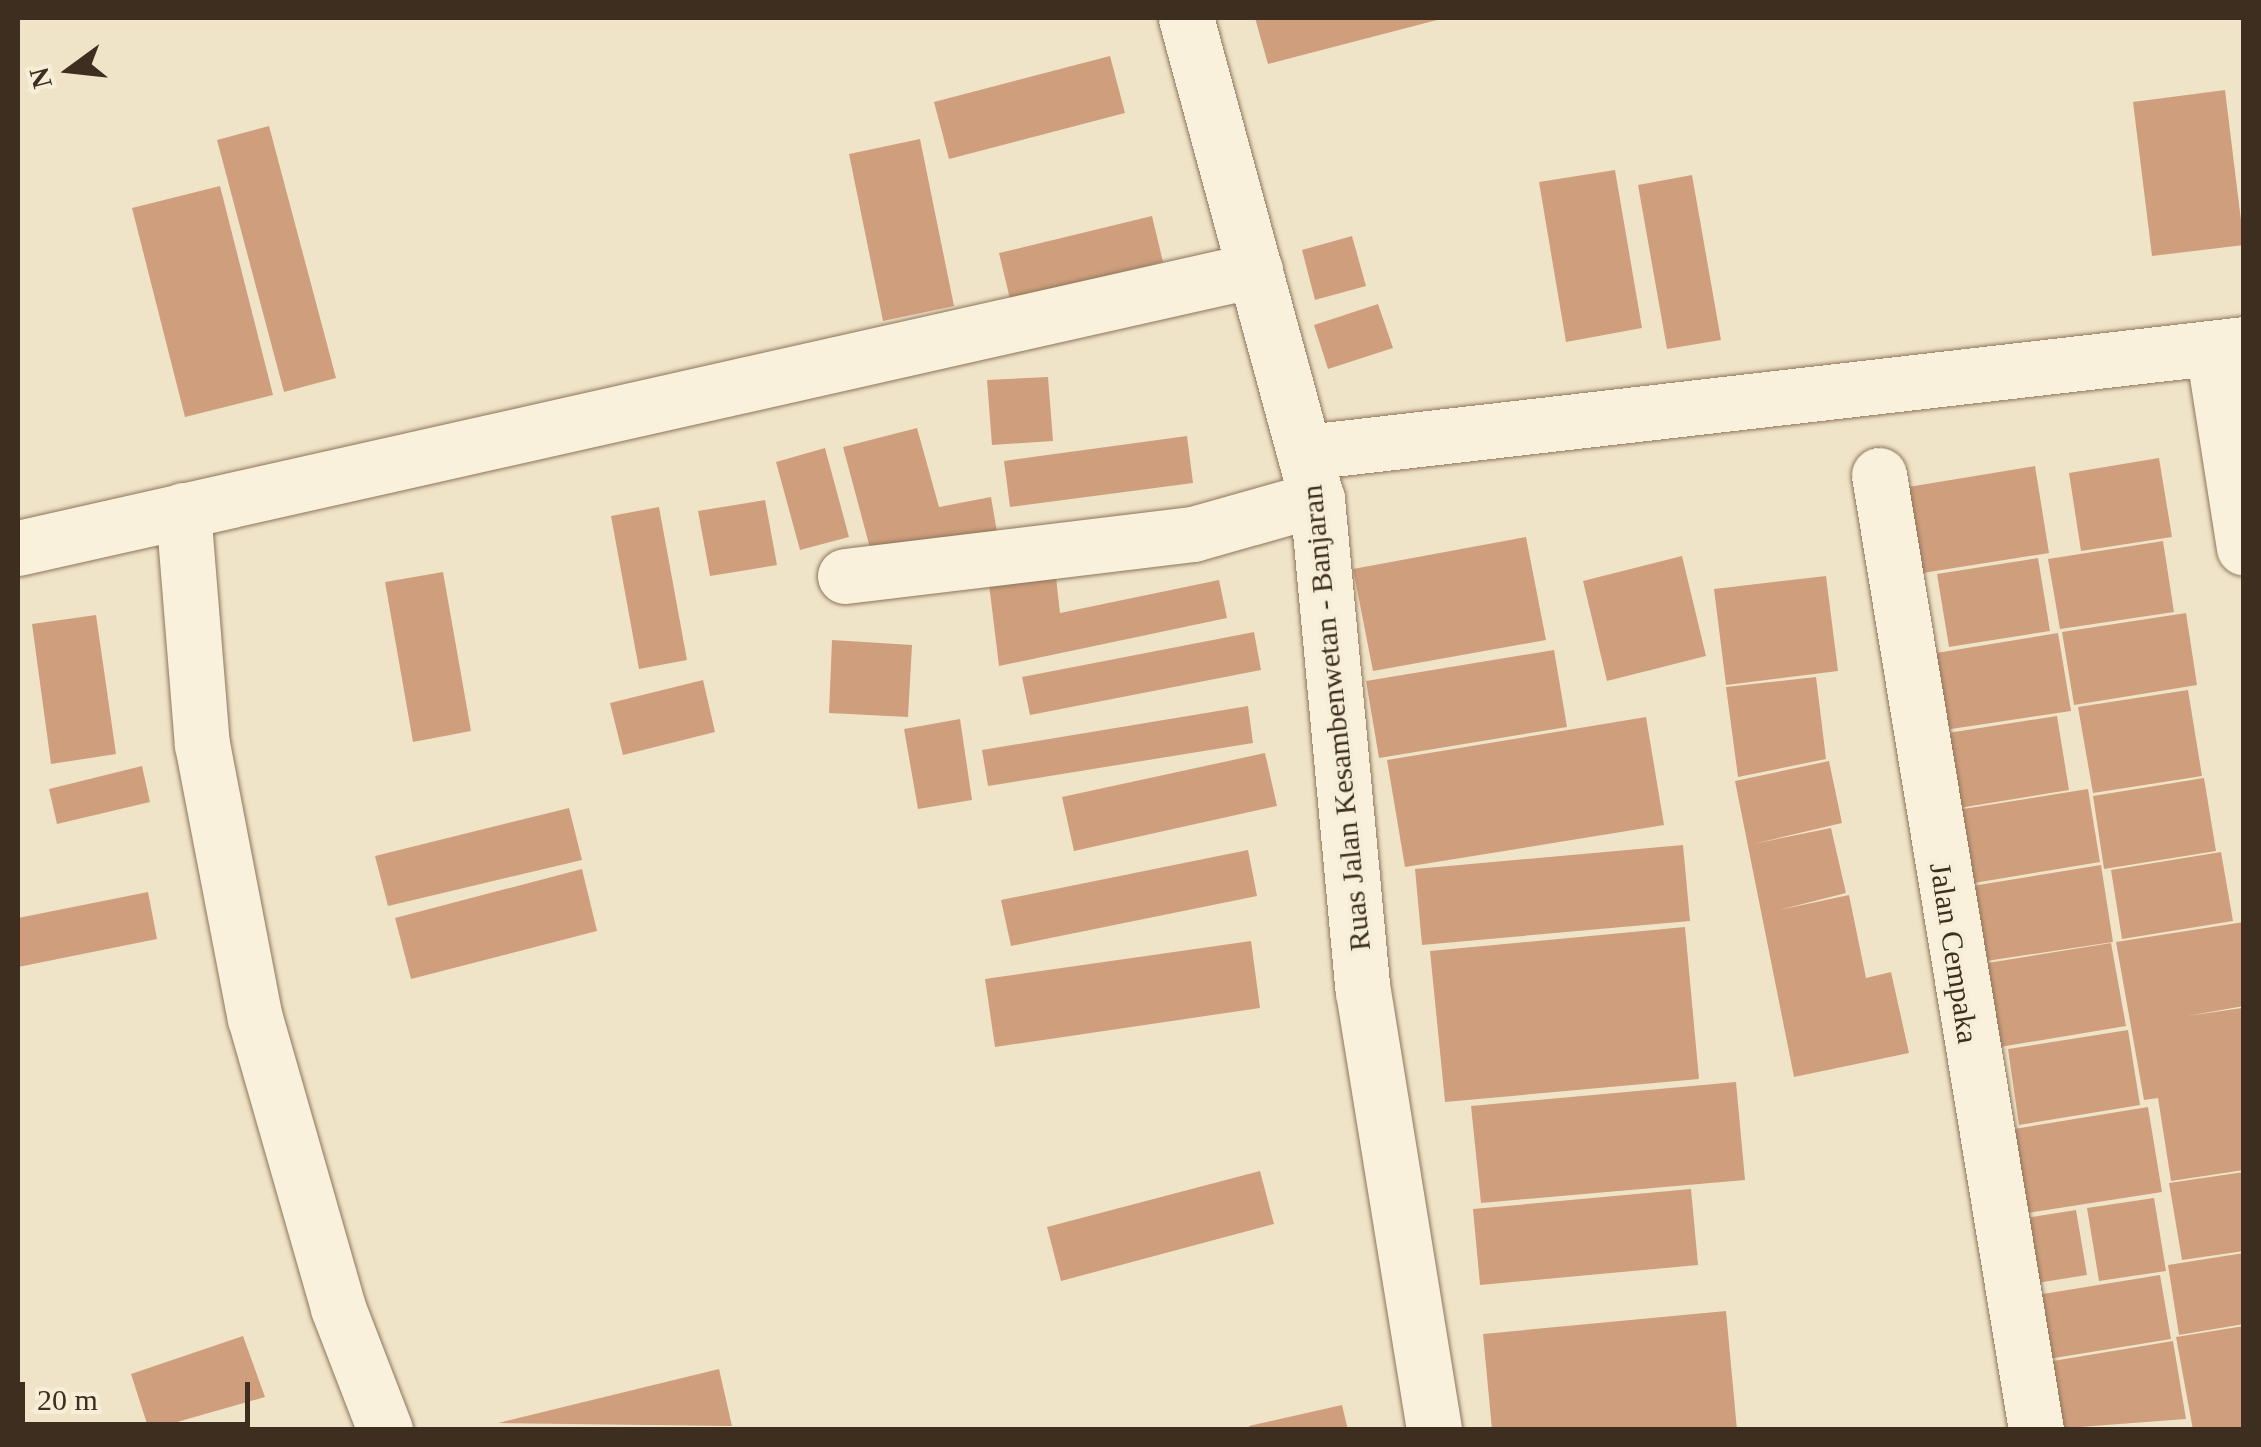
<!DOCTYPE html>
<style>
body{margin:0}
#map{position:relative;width:2261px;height:1447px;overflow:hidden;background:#f0e4c8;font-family:"Times New Roman",serif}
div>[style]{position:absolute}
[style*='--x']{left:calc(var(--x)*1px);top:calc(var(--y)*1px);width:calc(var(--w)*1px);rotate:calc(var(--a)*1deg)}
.building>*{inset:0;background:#cf9f7d}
.roads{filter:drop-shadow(0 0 2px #8d765c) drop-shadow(0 0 2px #8d765c)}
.minor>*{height:55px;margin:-27.5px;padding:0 27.5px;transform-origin:27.5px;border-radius:27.5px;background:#faf1dc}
.secondary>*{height:55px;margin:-27.5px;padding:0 27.5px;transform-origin:27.5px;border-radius:27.5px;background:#faf1dc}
span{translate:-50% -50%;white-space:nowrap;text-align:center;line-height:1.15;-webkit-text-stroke:8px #f7eed8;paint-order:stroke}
.street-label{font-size:30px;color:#3d2e20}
.frame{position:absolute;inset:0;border:20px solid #3d2e20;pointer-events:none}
.north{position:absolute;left:20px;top:20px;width:100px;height:100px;-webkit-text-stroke:8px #f7eed8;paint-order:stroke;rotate:255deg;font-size:28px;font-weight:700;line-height:40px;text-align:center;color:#3d2e20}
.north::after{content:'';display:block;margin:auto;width:35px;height:45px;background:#3d2e20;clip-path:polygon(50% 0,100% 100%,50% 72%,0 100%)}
.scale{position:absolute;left:20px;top:1382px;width:230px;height:45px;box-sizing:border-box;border:5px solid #3d2e20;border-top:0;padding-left:12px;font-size:30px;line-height:35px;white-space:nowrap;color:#3d2e20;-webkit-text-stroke:8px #f7eed8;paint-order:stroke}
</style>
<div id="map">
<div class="building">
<i style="clip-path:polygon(1255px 18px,1441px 18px,1441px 19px,1268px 64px)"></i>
<i style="clip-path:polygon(1110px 56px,1125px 113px,949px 159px,934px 102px)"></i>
<i style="clip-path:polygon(2225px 90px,2244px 245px,2152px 256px,2133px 102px)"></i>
<i style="clip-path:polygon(269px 126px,336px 378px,284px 392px,217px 140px)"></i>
<i style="clip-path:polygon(920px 139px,954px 306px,883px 321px,849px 154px)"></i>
<i style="clip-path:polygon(1615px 170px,1642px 328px,1566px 342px,1539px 182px)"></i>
<i style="clip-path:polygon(1692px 175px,1721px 340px,1667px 349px,1638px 185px)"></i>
<i style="clip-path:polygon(220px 186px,273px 395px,185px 417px,132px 208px)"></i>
<i style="clip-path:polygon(1152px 216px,1163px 262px,1010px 299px,999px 253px)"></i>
<i style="clip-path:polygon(1352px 236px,1366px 286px,1315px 300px,1302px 250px)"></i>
<i style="clip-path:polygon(1378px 304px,1393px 348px,1328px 369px,1314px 325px)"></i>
<i style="clip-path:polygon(1048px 377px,1053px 441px,992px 445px,987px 380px)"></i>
<i style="clip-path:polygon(917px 428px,939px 507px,991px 497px,998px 538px,874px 563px,843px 447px)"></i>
<i style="clip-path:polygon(1187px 436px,1193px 483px,1010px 507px,1004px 461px)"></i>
<i style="clip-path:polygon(825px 448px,849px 537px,800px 550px,776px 462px)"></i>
<i style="clip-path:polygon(2159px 458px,2172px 537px,2081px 551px,2069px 473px)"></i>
<i style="clip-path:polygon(2035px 466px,2049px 553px,1910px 575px,1896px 489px)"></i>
<i style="clip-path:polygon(765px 500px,777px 565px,710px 576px,698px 511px)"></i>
<i style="clip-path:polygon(659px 507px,687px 660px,639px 669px,611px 516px)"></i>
<i style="clip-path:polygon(1526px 537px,1546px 640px,1373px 671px,1353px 569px)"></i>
<i style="clip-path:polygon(2163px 541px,2174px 612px,2060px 629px,2048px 559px)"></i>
<i style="clip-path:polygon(1682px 556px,1706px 656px,1607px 681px,1583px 581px)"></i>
<i style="clip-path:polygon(2038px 558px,2050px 631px,1949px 647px,1937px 574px)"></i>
<i style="clip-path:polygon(1055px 568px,1060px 613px,1219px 580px,1227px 618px,999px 666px,988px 576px)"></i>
<i style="clip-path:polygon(443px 572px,471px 731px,413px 742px,385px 582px)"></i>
<i style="clip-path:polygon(1826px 576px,1838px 671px,1726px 685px,1714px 589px)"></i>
<i style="clip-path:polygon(2186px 613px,2197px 685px,2074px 705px,2062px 632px)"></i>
<i style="clip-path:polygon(96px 615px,116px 754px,51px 764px,32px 624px)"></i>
<i style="clip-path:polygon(1254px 632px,1261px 670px,1030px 715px,1022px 677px)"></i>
<i style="clip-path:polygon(2058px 633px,2071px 711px,1931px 732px,1918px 656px)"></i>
<i style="clip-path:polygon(832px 640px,912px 645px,908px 717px,829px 713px)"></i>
<i style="clip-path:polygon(1554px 650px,1567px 727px,1379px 758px,1366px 681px)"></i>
<i style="clip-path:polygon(1816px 677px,1826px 759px,1738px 777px,1726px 687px)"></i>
<i style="clip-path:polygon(703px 680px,715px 732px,623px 755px,610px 703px)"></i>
<i style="clip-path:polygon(2188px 690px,2202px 776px,2093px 793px,2078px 707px)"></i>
<i style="clip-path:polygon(1248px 706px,1253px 743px,988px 786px,982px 750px)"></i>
<i style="clip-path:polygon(2057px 716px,2069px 790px,1947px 810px,1935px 735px)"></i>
<i style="clip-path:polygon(1646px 717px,1664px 825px,1405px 867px,1387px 760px)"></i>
<i style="clip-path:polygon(960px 719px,972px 800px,918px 809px,904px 729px)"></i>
<i style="clip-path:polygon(1265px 753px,1277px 806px,1074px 851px,1062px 797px)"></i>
<i style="clip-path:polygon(1829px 761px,1842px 823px,1753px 844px,1831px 828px,1846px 893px,1779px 910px,1849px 895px,1866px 978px,1891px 972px,1909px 1053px,1794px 1077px,1735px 781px)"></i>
<i style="clip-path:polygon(142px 766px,150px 802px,57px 824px,49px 789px)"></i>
<i style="clip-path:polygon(2204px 778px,2216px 851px,2104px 869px,2093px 796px)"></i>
<i style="clip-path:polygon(2088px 789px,2100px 862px,1956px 886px,1944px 812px)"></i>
<i style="clip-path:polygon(569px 808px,582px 860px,388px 906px,375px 856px)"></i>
<i style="clip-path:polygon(1683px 845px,1690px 921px,1422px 945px,1415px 869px)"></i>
<i style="clip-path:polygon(1248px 850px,1257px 896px,1011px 946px,1001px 900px)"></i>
<i style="clip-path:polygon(2221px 852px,2233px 921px,2122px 939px,2111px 870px)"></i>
<i style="clip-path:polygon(2101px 865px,2113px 942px,1973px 963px,1960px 888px)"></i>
<i style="clip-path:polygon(582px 869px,597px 931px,411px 979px,395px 918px)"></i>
<i style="clip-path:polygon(148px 892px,157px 939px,18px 967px,18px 918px)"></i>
<i style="clip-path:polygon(2244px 922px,2244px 1006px,2187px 1016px,2242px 1008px,2244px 1170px,2171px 1181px,2158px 1098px,2144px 1100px,2116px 942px)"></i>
<i style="clip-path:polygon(1685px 927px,1699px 1079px,1445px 1102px,1430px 951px)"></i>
<i style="clip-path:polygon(1251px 941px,1260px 1008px,995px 1047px,985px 979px)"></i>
<i style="clip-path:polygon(2111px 943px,2126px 1026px,1976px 1051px,1963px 967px)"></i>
<i style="clip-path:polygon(2128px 1030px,2140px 1105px,2019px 1125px,2008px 1049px)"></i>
<i style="clip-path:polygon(1736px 1082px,1745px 1180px,1481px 1203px,1471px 1106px)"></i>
<i style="clip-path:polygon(2148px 1107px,2162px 1192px,2015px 1215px,2002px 1131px)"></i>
<i style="clip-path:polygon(1260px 1171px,1274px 1224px,1061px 1281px,1047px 1227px)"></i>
<i style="clip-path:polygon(2244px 1172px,2244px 1251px,2182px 1260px,2169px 1183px)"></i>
<i style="clip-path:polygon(1691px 1189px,1698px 1265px,1480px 1285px,1473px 1209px)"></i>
<i style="clip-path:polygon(2154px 1198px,2166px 1271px,2099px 1281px,2087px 1208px)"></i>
<i style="clip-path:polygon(2076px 1210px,2087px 1275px,2025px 1285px,2014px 1220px)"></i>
<i style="clip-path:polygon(2244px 1253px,2244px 1324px,2179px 1335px,2168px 1265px)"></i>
<i style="clip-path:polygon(2160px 1275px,2171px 1339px,2036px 1361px,2025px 1297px)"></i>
<i style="clip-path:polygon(1726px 1311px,1737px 1430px,1492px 1430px,1483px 1334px)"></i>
<i style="clip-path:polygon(2244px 1326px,2244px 1430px,2193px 1430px,2176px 1337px)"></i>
<i style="clip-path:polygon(243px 1336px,265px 1397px,149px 1430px,131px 1374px)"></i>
<i style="clip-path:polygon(2173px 1341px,2186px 1419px,2040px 1430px,2029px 1365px)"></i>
<i style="clip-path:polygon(719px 1369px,732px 1426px,498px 1423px)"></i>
<i style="clip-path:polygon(1342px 1405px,1348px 1430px,1250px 1430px,1249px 1426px)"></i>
</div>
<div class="roads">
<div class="minor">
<i style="--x:2213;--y:350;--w:200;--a:81.1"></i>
<i style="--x:1307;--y:452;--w:943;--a:-6.57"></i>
<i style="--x:1879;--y:475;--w:968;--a:80.66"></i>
<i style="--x:183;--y:510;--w:235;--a:85.4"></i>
<i style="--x:202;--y:744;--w:279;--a:79.1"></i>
<i style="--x:255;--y:1018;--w:302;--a:74"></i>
<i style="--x:338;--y:1308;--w:131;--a:68.9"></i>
<i style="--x:18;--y:548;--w:1268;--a:-12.67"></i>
<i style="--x:845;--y:576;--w:351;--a:-6.9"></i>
<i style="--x:1193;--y:534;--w:129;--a:-15.8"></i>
</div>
<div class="secondary">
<i style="--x:1186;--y:18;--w:499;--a:74.8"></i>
<i style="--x:1317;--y:499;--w:494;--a:84.7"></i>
<i style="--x:1363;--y:991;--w:445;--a:80.8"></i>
</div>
</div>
<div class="street-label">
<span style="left:1336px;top:718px;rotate:-96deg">Ruas Jalan Kesambenwetan - Banjaran</span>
<span style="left:1954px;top:953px;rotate:81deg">Jalan Cempaka</span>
</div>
<div class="frame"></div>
<div class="north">N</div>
<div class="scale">20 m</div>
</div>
